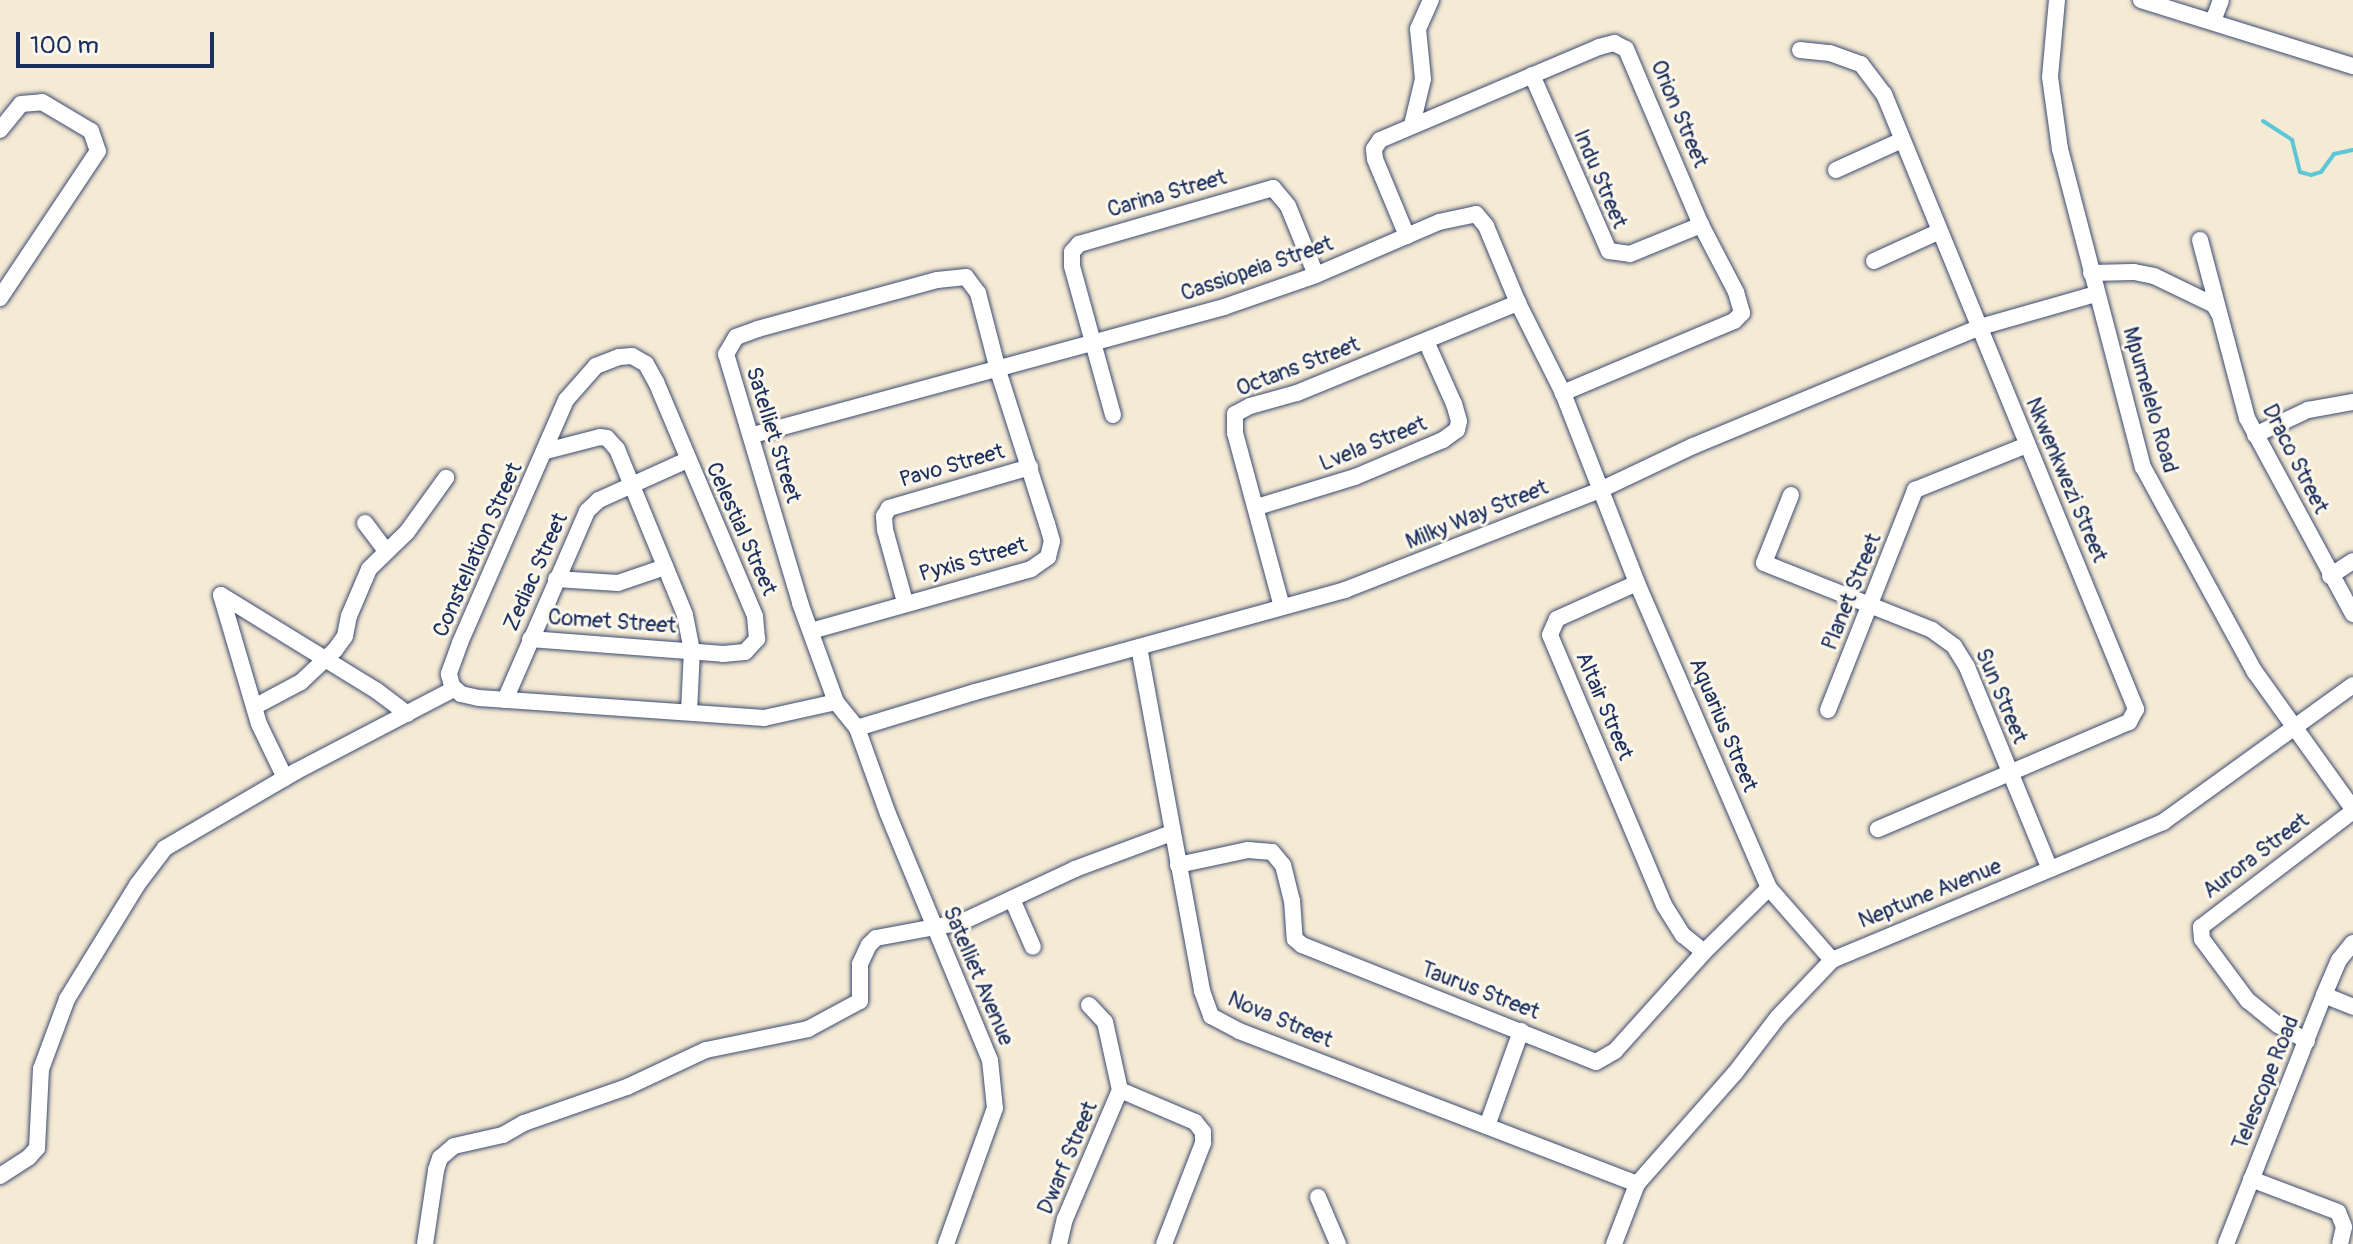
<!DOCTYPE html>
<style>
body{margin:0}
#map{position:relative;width:2353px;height:1244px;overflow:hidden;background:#f5ead4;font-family:Pangolin,sans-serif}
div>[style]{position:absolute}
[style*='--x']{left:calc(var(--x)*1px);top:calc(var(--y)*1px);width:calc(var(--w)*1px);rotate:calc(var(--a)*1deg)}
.stream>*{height:4px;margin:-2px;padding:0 2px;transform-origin:2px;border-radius:2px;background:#5dc7d7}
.roads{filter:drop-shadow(0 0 2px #3c4b70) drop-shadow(0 0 2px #3c4b70)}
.minor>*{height:16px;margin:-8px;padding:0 8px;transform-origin:8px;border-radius:8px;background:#fff}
span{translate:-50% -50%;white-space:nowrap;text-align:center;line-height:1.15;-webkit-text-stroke:6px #fbf7ec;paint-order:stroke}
.street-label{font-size:22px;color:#1b2f5e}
.scale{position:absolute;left:16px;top:32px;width:198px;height:36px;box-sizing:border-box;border:4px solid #1b2f5e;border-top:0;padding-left:10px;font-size:24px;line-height:28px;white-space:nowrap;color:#1b2f5e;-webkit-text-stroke:6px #fbf7ec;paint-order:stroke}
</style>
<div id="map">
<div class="stream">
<i style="--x:2263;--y:121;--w:35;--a:33"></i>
<i style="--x:2292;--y:140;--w:33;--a:76"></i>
<i style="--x:2300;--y:172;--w:11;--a:15"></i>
<i style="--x:2311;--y:175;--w:10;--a:-17"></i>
<i style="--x:2321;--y:172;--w:22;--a:-54"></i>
<i style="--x:2334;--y:154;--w:19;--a:-12"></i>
</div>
<div class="roads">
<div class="minor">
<i style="--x:2057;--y:0;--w:77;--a:95.2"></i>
<i style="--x:2050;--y:77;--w:73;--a:82.1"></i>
<i style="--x:2060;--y:149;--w:329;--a:75.4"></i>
<i style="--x:2143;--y:467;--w:234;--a:61.4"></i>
<i style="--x:2255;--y:672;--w:168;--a:54.4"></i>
<i style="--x:2141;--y:0;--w:222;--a:17.3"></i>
<i style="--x:2213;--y:21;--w:22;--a:-69"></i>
<i style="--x:1800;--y:50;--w:30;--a:6"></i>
<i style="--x:1830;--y:53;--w:33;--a:20"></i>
<i style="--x:1861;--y:64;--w:38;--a:53"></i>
<i style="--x:1884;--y:94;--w:665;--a:67.72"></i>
<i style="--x:2136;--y:709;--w:15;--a:118"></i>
<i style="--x:2129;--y:722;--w:273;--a:156.9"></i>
<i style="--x:1532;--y:75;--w:192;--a:66.4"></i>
<i style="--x:1609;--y:251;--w:21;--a:8"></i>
<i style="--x:1630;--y:254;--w:77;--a:-22.2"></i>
<i style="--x:1412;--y:125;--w:47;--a:-76.6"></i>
<i style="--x:1423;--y:79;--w:50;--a:-95.7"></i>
<i style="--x:1418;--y:29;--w:32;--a:-66"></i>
<i style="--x:0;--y:130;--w:33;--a:-51"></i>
<i style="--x:21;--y:104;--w:21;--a:-5"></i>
<i style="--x:42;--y:102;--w:57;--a:30.6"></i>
<i style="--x:91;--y:131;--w:21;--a:71"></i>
<i style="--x:98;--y:151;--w:177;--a:123.7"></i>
<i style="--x:1836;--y:170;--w:72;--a:-24.4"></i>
<i style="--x:1407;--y:236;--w:83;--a:-112.6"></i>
<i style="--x:1375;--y:159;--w:10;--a:-96"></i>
<i style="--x:1374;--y:149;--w:11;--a:-56"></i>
<i style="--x:1380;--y:140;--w:238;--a:-23"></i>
<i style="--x:1599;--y:47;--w:16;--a:-15"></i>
<i style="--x:1614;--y:43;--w:13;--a:27"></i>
<i style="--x:1626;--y:49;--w:191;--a:66.9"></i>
<i style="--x:1701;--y:225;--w:76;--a:62.4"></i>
<i style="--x:1736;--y:292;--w:22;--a:74"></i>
<i style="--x:1742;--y:313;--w:11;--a:135"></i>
<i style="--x:1734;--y:321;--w:186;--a:157.2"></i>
<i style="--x:2200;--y:240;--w:184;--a:75.2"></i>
<i style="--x:2247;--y:418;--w:223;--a:61.6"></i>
<i style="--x:1874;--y:261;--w:72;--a:-24.4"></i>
<i style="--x:2091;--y:273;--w:43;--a:-1.3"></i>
<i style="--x:2134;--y:272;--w:20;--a:11"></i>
<i style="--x:2154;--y:276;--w:67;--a:25.8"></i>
<i style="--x:2214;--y:305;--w:8;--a:60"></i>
<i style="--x:1113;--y:415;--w:155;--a:-105.4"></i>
<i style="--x:1072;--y:266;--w:14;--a:-90"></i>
<i style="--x:1072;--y:252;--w:11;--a:-49"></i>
<i style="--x:1079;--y:244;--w:202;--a:-16.1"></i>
<i style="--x:1273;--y:188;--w:23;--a:50"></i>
<i style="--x:1288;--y:206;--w:74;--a:67.9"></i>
<i style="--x:753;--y:435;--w:488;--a:-15.2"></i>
<i style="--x:1224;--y:307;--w:97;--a:-19.2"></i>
<i style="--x:1316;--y:275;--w:134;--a:-23.3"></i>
<i style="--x:1439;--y:222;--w:38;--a:-12"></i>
<i style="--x:1476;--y:214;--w:16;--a:50"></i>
<i style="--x:1486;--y:226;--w:83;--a:67.4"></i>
<i style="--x:1518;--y:303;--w:101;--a:63.4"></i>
<i style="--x:1563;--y:393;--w:204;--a:68.7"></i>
<i style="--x:1637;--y:583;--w:332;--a:66.6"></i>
<i style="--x:1769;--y:888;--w:96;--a:48.8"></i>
<i style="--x:2255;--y:435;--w:59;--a:-25.3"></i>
<i style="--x:2308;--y:410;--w:46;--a:-10.1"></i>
<i style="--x:546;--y:451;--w:56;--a:-14.5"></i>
<i style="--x:600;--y:437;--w:7;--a:8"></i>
<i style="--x:607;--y:438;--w:15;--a:48"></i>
<i style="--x:617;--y:449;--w:179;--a:67.7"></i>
<i style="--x:685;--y:615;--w:36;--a:79"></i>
<i style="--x:692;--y:650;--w:62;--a:92.8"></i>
<i style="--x:1791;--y:495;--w:73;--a:111.7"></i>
<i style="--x:1764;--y:563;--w:181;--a:21.7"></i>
<i style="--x:1932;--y:630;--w:27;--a:36"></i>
<i style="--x:1954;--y:646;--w:25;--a:58"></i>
<i style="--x:1967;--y:667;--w:218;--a:67.7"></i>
<i style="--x:1257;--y:507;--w:102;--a:-17"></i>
<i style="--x:1355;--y:477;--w:95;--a:-22.8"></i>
<i style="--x:1443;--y:440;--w:17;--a:-36"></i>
<i style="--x:1457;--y:430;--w:9;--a:-77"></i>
<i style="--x:1459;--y:421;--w:18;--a:-106"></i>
<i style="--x:1454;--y:404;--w:69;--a:-114"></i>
<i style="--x:365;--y:523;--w:35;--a:53"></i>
<i style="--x:2330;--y:576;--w:27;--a:-33"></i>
<i style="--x:556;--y:579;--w:62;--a:3.7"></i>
<i style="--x:618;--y:583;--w:50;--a:-18.8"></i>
<i style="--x:1637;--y:583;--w:88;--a:155.8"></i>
<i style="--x:1557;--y:619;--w:17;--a:114"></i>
<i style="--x:1550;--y:635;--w:293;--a:67.1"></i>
<i style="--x:1664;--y:905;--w:36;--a:58"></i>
<i style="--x:1683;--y:935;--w:27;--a:39"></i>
<i style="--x:221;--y:595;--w:183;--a:31.6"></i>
<i style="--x:377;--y:691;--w:38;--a:37"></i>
<i style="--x:221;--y:595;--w:134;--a:73.6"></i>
<i style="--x:259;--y:724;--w:60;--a:64.3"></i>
<i style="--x:905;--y:602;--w:75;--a:-105.5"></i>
<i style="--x:885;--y:530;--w:14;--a:-94"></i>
<i style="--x:884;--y:516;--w:9;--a:-58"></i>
<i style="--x:889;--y:508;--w:147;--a:-16.2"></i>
<i style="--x:1282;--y:607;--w:180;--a:-105.1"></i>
<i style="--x:1235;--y:433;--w:19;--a:-90"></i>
<i style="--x:1235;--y:414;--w:17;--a:-28"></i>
<i style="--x:1250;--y:406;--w:49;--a:-15.5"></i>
<i style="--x:1297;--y:393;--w:239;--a:-22.2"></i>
<i style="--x:811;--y:631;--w:229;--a:-15.7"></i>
<i style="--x:1031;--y:569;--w:21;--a:-35"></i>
<i style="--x:1048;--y:557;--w:16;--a:-76"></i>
<i style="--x:1052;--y:541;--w:18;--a:-106"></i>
<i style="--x:1047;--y:524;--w:162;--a:-107.7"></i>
<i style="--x:998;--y:370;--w:80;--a:-104.6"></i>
<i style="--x:978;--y:293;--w:20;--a:-127"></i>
<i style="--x:966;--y:277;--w:29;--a:174"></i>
<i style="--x:937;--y:280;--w:186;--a:164.7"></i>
<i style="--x:758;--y:329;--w:23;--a:160"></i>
<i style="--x:736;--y:337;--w:20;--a:120"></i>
<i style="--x:726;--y:354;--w:260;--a:73.4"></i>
<i style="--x:800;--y:603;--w:105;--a:70"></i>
<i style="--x:836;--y:702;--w:33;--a:51"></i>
<i style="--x:857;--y:728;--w:91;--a:70.2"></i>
<i style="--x:888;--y:814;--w:266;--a:67.5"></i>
<i style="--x:990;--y:1060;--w:48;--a:84.1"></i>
<i style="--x:995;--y:1108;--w:145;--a:109.8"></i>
<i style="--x:530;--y:639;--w:194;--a:4.4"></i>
<i style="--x:723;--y:654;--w:22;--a:-5"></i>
<i style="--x:745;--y:652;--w:18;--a:-47"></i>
<i style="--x:757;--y:639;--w:23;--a:-95"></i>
<i style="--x:755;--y:616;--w:254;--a:-112.9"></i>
<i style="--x:656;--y:382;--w:21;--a:-119"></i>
<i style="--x:646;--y:364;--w:16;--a:-150"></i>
<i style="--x:632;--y:356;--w:13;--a:176"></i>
<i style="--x:619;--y:357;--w:25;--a:159"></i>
<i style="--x:596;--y:366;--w:45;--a:131.4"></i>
<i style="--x:566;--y:400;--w:265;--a:113.6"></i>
<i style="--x:460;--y:643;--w:33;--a:110"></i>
<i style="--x:449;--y:674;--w:12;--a:76"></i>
<i style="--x:452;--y:686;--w:12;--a:42"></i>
<i style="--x:461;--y:694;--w:18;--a:13"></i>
<i style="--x:479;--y:698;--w:286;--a:4"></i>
<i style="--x:764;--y:718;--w:74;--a:-12.5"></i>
<i style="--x:1139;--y:647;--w:350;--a:79.6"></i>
<i style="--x:1202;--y:991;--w:27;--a:70"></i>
<i style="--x:1211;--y:1016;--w:32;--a:28"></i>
<i style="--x:1239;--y:1031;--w:426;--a:21"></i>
<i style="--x:505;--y:700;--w:206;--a:-66.5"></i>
<i style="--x:587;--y:511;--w:16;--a:-43"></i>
<i style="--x:599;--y:500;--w:97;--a:-24.4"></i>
<i style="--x:254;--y:707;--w:53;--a:-28"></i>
<i style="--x:301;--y:682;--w:47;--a:-43.3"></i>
<i style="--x:335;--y:650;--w:17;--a:-54"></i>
<i style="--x:345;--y:636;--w:20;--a:-79"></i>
<i style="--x:349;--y:616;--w:51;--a:-66.9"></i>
<i style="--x:369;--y:569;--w:53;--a:-44.2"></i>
<i style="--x:407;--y:532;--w:67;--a:-54.2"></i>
<i style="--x:1828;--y:710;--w:237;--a:-68.4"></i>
<i style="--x:1915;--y:490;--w:121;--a:-21.9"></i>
<i style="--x:857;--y:728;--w:123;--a:-17"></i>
<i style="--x:975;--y:692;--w:384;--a:-15.4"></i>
<i style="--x:1345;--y:590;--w:274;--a:-21.4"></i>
<i style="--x:1600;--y:490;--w:103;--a:-25.3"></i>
<i style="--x:1693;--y:446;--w:311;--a:-22.5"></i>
<i style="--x:1980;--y:327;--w:121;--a:-15.9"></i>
<i style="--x:1178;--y:865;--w:72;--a:-12.1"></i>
<i style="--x:1248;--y:850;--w:24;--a:5"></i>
<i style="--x:1272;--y:852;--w:17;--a:50"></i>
<i style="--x:1283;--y:865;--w:36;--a:76"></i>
<i style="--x:1292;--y:900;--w:39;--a:86"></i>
<i style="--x:1295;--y:939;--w:9;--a:41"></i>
<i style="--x:1302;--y:945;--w:316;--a:21.7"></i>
<i style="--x:1596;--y:1062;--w:22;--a:-30"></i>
<i style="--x:1615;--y:1051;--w:133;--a:-48"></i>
<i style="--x:1704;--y:952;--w:91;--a:-44.6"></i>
<i style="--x:1012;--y:899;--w:52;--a:66.4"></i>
<i style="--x:2324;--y:995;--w:31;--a:22"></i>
<i style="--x:1089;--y:1005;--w:23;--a:47"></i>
<i style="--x:1105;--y:1022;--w:70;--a:77.6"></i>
<i style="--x:2307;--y:1041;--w:33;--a:-151"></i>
<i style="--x:2278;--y:1025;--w:38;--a:-141"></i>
<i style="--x:2248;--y:1001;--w:77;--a:-126.6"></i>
<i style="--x:2202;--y:939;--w:12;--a:-95"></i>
<i style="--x:2201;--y:927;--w:191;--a:-37.3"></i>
<i style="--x:1120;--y:1090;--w:82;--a:23.1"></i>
<i style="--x:1195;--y:1122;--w:13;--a:51"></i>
<i style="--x:1203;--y:1132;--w:11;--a:90"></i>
<i style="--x:1203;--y:1143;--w:108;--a:111.1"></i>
<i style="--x:1487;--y:1126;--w:101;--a:-70.3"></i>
<i style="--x:0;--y:1176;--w:35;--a:-33"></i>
<i style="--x:29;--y:1157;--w:12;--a:-48"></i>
<i style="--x:37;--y:1148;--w:79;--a:-87.1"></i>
<i style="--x:41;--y:1069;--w:75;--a:-69.6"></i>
<i style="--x:67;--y:999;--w:134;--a:-58.4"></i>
<i style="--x:137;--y:885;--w:46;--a:-52.9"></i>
<i style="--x:165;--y:848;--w:151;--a:-30.3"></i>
<i style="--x:295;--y:772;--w:179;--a:-27.6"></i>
<i style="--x:2251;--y:1179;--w:93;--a:20.8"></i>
<i style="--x:2338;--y:1212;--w:16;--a:68"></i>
<i style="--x:2344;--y:1227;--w:17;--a:103"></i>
<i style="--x:1318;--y:1197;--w:51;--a:66.9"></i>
<i style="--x:425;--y:1244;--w:75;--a:-81.5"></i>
<i style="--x:436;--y:1170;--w:13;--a:-72"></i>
<i style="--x:440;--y:1158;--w:18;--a:-41"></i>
<i style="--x:454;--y:1146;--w:50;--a:-12.7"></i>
<i style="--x:503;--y:1135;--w:24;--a:-30"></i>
<i style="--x:524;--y:1123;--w:109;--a:-19.3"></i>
<i style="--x:627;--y:1087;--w:87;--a:-25.1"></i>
<i style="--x:706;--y:1050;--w:104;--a:-11.6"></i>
<i style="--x:808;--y:1029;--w:59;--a:-28.3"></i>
<i style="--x:860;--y:1001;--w:37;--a:-90"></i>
<i style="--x:860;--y:964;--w:21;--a:-65"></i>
<i style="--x:869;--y:945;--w:10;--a:-45"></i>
<i style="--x:876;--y:938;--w:87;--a:-10.5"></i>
<i style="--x:962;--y:922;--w:125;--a:-25.1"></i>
<i style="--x:1075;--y:869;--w:103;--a:-20.4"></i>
<i style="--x:1059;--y:1244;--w:26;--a:-77"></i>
<i style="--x:1065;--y:1219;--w:140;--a:-66.9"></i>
<i style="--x:1614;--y:1244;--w:64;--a:-69"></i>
<i style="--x:1637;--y:1184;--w:148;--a:-48.6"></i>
<i style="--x:1735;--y:1073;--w:71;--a:-52.5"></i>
<i style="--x:1778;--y:1017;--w:79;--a:-46.5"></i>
<i style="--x:1832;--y:960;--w:359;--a:-22.6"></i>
<i style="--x:2163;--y:822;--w:234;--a:-35.8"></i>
<i style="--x:2226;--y:1244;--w:268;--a:-68.5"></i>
<i style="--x:2324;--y:995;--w:38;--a:-67"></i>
<i style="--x:2339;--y:960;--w:22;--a:-51"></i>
</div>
</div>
<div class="street-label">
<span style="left:1679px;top:114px;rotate:67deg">Orion Street</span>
<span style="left:1600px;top:179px;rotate:67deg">Indu Street</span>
<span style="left:1167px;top:194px;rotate:-16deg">Carina Street</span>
<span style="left:1257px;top:269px;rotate:-19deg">Cassiopeia Street</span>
<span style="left:1298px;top:367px;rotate:-21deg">Octans Street</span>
<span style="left:2150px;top:400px;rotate:74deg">Mpumelelo Road</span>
<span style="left:773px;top:435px;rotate:73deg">Satelliet Street</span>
<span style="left:1373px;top:444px;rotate:-22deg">Lvela Street</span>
<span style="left:2295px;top:459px;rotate:63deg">Draco Street</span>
<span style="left:952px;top:466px;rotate:-16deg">Pavo Street</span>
<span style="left:2066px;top:480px;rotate:67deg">Nkwenkwezi Street</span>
<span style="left:1477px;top:515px;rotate:-22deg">Milky Way Street</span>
<span style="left:741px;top:529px;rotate:66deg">Celestial Street</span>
<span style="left:478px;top:550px;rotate:-66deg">Constellation Street</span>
<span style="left:973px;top:560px;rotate:-16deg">Pyxis Street</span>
<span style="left:536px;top:572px;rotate:-66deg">Zediac Street</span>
<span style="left:1852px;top:592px;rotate:-68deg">Planet Street</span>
<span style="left:612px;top:622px;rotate:4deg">Comet Street</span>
<span style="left:2001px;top:696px;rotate:67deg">Sun Street</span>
<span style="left:1604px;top:706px;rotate:67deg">Altair Street</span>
<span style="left:1723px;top:725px;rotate:67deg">Aquarius Street</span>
<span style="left:2256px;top:856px;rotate:-37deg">Aurora Street</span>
<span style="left:1930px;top:894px;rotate:-22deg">Neptune Avenue</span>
<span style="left:978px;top:976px;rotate:67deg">Satelliet Avenue</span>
<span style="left:1480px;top:991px;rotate:21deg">Taurus Street</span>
<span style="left:1280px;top:1020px;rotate:23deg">Nova Street</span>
<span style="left:2266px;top:1083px;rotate:-68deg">Telescope Road</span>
<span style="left:1068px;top:1158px;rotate:-67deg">Dwarf Street</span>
</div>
<div class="scale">100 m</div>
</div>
